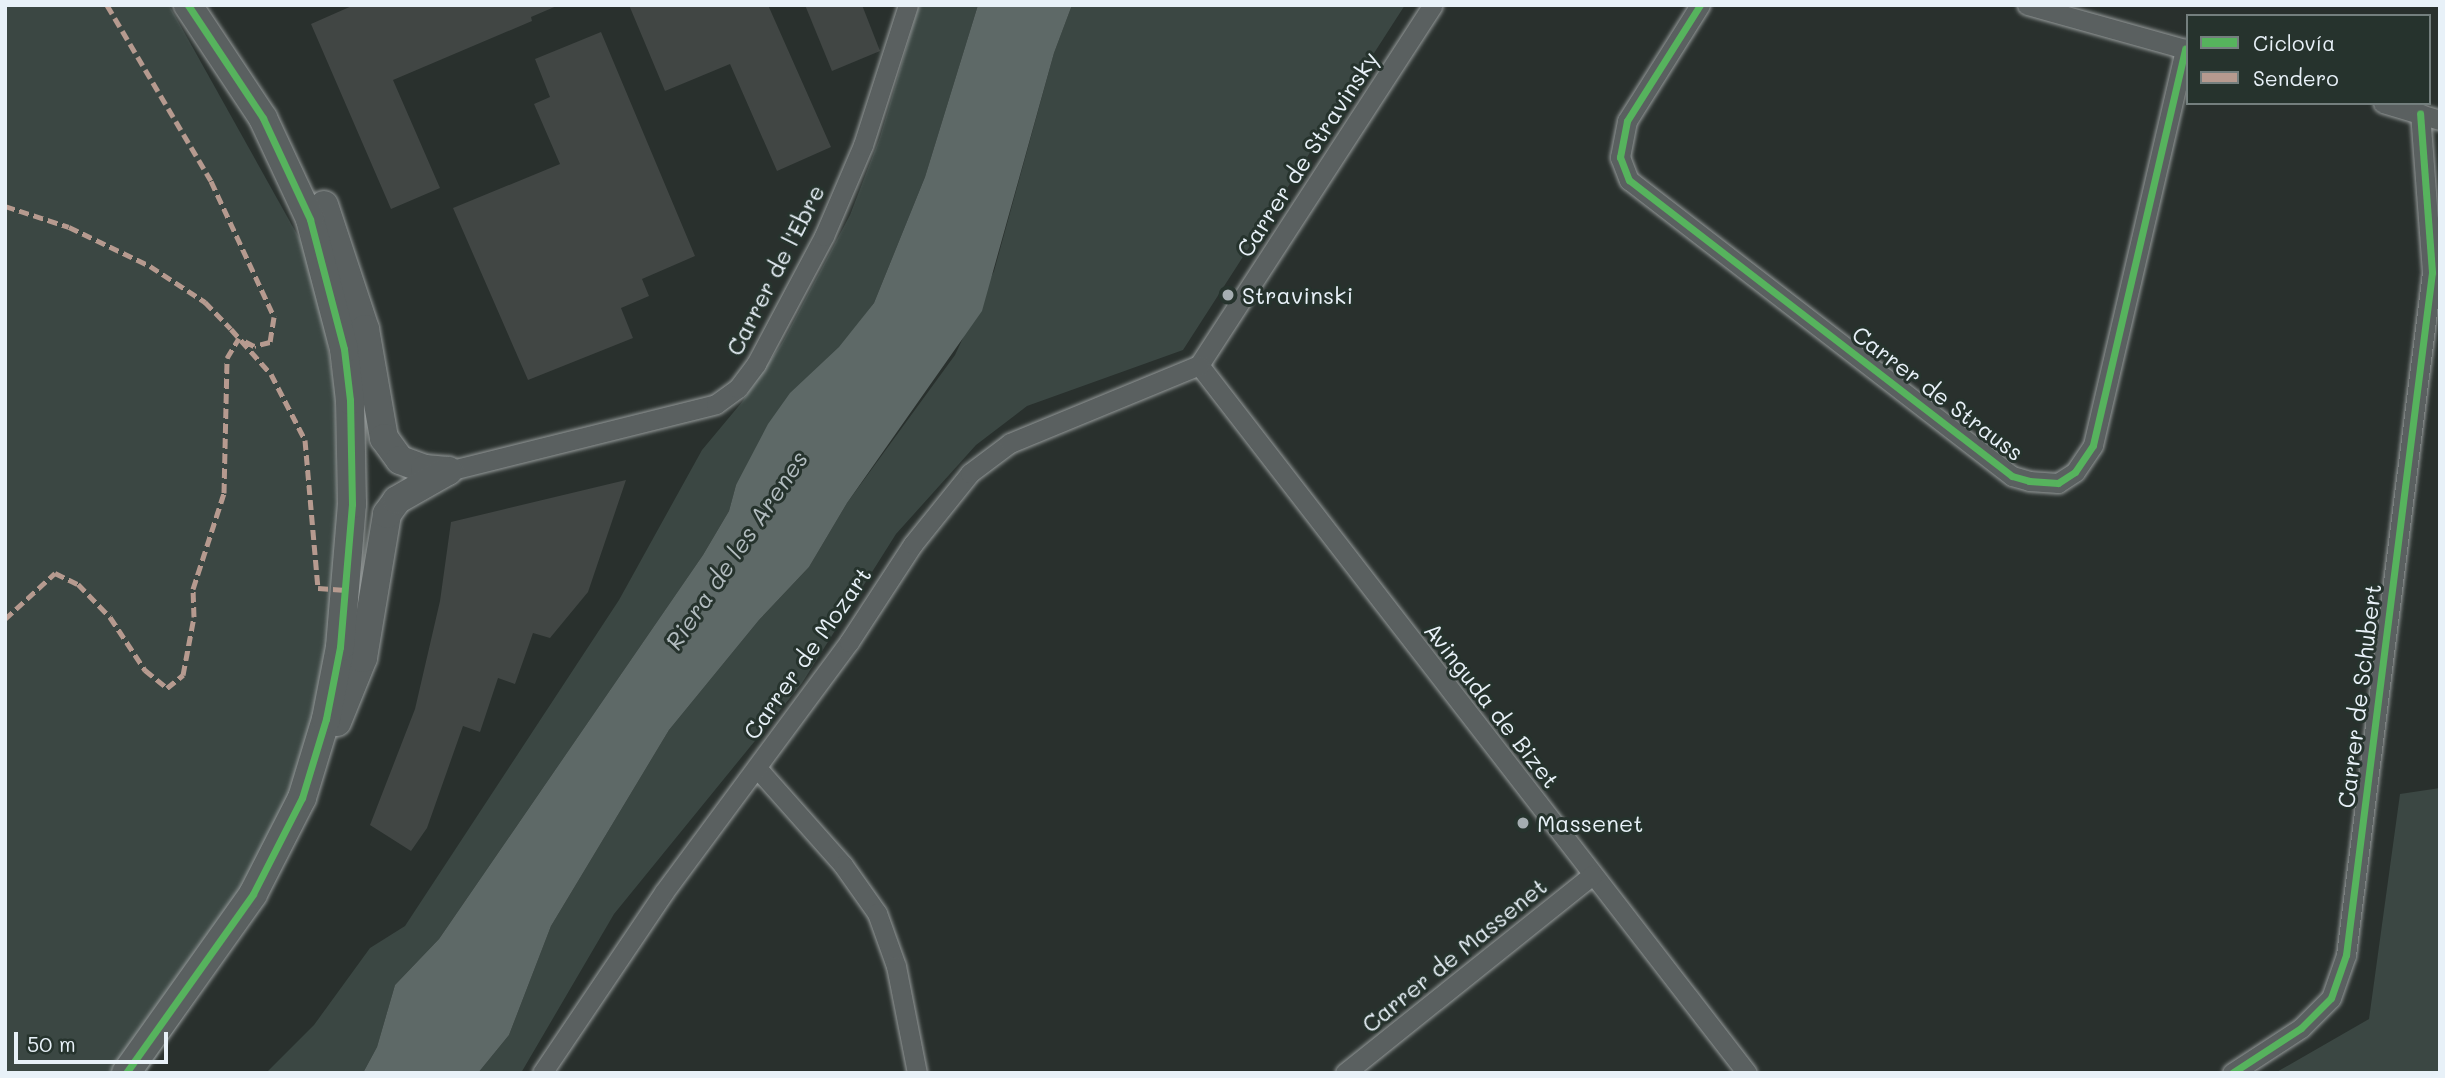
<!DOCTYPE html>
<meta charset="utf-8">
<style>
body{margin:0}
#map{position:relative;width:2445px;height:1078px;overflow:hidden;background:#29302d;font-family:Mali,sans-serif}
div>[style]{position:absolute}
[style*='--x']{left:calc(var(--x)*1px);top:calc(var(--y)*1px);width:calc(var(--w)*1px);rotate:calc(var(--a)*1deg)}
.green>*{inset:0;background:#3b4743}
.water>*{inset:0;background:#5e6967}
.building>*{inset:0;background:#414644}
.roads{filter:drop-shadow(0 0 2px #959a9a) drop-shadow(0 0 2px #959a9a)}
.street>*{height:19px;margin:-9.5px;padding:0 9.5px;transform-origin:9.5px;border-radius:9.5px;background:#5a6060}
.secondary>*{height:28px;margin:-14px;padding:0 14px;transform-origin:14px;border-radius:14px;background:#5a6060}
.quiet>*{height:5px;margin-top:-2.5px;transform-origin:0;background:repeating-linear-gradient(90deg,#b69a8f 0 10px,transparent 0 15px)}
.cycleway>*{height:7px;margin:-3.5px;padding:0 3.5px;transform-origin:3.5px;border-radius:3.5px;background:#56b35d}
.dots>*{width:19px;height:19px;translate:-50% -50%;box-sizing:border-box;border:4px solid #26332d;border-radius:50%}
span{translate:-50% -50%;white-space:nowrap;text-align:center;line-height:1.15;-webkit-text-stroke:6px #26332d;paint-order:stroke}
.street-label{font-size:23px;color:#e8f1f8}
.poi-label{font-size:23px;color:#e8f1f8}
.left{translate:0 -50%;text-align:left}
.water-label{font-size:24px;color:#b3bdc0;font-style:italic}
.frame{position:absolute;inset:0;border:7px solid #e8f1f8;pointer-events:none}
.legend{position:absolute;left:2186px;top:14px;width:245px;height:91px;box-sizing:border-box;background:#26332d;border:2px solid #747f7e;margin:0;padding:9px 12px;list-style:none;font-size:21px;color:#e8f1f8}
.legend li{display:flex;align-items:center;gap:14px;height:35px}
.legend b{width:35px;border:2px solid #747f7e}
.scale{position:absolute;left:14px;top:1032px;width:154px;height:32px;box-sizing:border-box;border:4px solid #e8f1f8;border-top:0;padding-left:9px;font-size:21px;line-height:24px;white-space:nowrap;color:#e8f1f8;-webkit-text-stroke:5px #26332d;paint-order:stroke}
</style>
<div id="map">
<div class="green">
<i style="clip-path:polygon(5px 5px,169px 5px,303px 245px,322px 308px,335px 393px,338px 560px,323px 680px,303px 762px,204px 987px,146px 1073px,5px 1073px)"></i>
<i style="clip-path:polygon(919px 5px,978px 5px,925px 177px,874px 303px,736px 485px,729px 511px,703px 555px,439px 939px,395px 985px,377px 1047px,363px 1073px,266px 1073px,314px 1025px,370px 948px,405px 926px,619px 600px,702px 450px,742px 402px,782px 343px,850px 215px,880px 137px)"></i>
<i style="clip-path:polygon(1072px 5px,1405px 5px,1183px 350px,1027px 406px,976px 445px,896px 534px,802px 683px,614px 914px,521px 1073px,478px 1073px,509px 1035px,551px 926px,669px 730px,759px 620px,809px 567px,847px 503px,955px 355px,994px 271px,1054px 53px)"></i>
<i style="clip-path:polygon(2440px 788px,2440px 1073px,2275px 1073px,2369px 1019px,2400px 794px)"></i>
</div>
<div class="water">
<i style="clip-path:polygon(978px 5px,1072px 5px,1054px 53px,982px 311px,847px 503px,809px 567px,759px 620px,669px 730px,551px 926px,509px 1035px,478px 1073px,363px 1073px,377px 1047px,395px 985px,439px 939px,703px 555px,729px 511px,736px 485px,768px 424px,790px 393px,839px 347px,874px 303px,925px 177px)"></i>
</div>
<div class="building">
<i style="clip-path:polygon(354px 5px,559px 5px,531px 17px,532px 21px,393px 80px,440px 188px,391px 209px,311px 24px)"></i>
<i style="clip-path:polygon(629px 5px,768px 5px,831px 147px,777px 171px,730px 64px,665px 91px)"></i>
<i style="clip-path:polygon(805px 5px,862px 5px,880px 51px,832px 71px)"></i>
<i style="clip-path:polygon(601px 32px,695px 256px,642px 279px,649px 296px,621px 308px,633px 338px,528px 380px,453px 208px,560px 164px,534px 104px,550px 97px,535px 59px)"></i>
<i style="clip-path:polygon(626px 480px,588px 592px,550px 638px,533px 633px,515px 684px,498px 678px,480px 732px,463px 726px,427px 828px,411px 851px,370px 825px,415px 709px,440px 601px,451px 522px)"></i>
</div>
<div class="roads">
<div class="street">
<i style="--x:1700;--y:5;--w:137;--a:122.2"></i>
<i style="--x:1627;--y:121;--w:37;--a:101"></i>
<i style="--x:1620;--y:157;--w:25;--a:69"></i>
<i style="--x:1629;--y:180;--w:484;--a:37.7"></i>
<i style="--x:2012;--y:476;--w:18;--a:16"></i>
<i style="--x:2029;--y:481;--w:29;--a:4"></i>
<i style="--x:2058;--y:483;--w:20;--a:-33"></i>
<i style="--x:2075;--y:472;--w:32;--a:-56"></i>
<i style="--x:2093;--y:445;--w:407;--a:-76.9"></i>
<i style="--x:2027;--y:5;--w:167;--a:15.6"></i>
<i style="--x:2383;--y:103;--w:59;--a:16.6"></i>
<i style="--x:1199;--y:365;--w:895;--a:52.26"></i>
<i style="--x:1199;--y:365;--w:429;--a:-57"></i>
<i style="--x:448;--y:471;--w:276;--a:-14"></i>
<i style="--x:716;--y:404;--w:27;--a:-36"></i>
<i style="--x:738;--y:388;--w:30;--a:-53"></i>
<i style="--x:756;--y:364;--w:145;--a:-62"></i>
<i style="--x:824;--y:236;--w:99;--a:-66.8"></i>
<i style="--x:863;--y:145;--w:147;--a:-72.2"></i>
<i style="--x:757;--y:768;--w:130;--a:48.4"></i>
<i style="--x:843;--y:865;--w:59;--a:54.7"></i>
<i style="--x:877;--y:913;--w:56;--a:70.3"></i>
<i style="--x:896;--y:966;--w:109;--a:78.9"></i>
<i style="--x:542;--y:1073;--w:218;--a:-56"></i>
<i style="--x:664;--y:892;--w:311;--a:-53.5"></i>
<i style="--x:849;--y:642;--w:117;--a:-56.9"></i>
<i style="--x:913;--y:544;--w:91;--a:-51.2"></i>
<i style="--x:970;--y:473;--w:50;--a:-36.9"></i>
<i style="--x:1010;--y:443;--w:204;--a:-22.4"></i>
<i style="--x:1345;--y:1073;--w:317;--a:-38.7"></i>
<i style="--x:2232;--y:1073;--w:82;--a:-33.1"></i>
<i style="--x:2301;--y:1028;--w:42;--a:-45"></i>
<i style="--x:2331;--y:998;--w:46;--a:-70.8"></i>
<i style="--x:2346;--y:955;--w:688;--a:-82.82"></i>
<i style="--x:2432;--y:272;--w:159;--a:-94.3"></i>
</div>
<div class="secondary">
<i style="--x:324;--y:205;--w:131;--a:71.7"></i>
<i style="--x:365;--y:329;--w:111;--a:80.1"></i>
<i style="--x:384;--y:438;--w:27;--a:54"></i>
<i style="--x:400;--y:460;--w:27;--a:20"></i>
<i style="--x:425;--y:469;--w:23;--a:5"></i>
<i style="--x:337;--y:722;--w:69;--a:-67.9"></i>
<i style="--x:363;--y:658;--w:146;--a:-80.5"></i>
<i style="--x:387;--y:514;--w:17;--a:-54"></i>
<i style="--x:397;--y:500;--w:59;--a:-29.6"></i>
<i style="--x:126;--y:1073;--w:219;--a:-54.6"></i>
<i style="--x:253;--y:894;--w:108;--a:-63"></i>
<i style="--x:302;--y:798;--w:83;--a:-73.1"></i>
<i style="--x:326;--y:719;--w:73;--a:-79"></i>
<i style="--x:340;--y:647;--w:144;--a:-85.2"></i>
<i style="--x:352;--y:504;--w:104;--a:-91.1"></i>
<i style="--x:350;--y:400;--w:51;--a:-96.7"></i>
<i style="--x:344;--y:349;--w:134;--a:-104.7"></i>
<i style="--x:310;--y:219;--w:111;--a:-115"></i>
<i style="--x:263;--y:118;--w:136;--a:-123.6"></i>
</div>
</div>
<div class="quiet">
<i style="--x:107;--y:5;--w:204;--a:59.4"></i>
<i style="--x:211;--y:181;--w:150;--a:65.1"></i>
<i style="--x:274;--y:317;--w:25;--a:99"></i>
<i style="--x:270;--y:342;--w:16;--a:166"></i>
<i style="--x:254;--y:346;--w:13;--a:-153"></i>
<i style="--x:5;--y:206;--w:67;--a:18.2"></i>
<i style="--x:69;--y:227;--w:90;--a:25.7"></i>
<i style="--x:150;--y:266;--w:66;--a:33.2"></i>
<i style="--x:205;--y:302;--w:37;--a:46"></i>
<i style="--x:231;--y:329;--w:60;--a:48.4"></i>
<i style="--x:271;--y:374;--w:74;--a:62.7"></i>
<i style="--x:305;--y:440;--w:149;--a:85"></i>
<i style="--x:318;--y:588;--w:28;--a:4"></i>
<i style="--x:5;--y:619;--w:68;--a:-42.6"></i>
<i style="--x:55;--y:573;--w:25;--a:26"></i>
<i style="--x:78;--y:584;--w:46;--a:45.9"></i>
<i style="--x:110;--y:617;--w:64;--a:56.6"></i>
<i style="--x:145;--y:670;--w:28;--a:39"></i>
<i style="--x:167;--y:688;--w:21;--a:-39"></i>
<i style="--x:183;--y:675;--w:59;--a:-79.3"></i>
<i style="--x:194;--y:617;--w:28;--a:-92"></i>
<i style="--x:193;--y:589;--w:101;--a:-72.1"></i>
<i style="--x:224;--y:493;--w:135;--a:-88.7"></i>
<i style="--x:227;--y:358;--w:23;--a:-59"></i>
</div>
<div class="cycleway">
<i style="--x:1700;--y:5;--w:137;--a:122.2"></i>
<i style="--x:1627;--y:121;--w:37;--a:101"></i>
<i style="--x:1620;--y:157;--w:25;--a:69"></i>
<i style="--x:1629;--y:180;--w:484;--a:37.7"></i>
<i style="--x:2012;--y:476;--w:18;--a:16"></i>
<i style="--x:2029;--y:481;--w:29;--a:4"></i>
<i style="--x:2058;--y:483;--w:20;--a:-33"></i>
<i style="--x:2075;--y:472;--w:32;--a:-56"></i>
<i style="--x:2093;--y:445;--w:407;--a:-76.9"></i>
<i style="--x:126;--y:1073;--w:219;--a:-54.6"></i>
<i style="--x:253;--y:894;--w:108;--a:-63"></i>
<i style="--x:302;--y:798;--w:83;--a:-73.1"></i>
<i style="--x:326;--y:719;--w:73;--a:-79"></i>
<i style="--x:340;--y:647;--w:144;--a:-85.2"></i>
<i style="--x:352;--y:504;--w:104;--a:-91.1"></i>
<i style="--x:350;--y:400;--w:51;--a:-96.7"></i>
<i style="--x:344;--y:349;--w:134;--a:-104.7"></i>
<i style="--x:310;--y:219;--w:111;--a:-115"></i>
<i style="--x:263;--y:118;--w:136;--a:-123.6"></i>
<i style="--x:2232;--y:1073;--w:82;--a:-33.1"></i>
<i style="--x:2301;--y:1028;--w:42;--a:-45"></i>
<i style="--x:2331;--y:998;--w:46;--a:-70.8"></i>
<i style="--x:2346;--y:955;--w:688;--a:-82.82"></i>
<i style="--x:2432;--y:272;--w:159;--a:-94.3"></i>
</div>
<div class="dots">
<i style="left:1228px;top:295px;background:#a5adb1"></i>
<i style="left:1523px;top:823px;background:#a5adb1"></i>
</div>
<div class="street-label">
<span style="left:1307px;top:154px;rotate:-57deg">Carrer de Stravinsky</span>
<span style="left:775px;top:270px;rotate:-63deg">Carrer de l'Ebre</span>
<span style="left:1938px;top:393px;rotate:37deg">Carrer de Strauss</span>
<span style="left:807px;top:653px;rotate:-55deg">Carrer de Mozart</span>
<span style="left:2359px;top:696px;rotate:-83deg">Carrer de Schubert</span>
<span style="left:1492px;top:705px;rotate:52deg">Avinguda de Bizet</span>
<span style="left:1454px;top:955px;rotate:-39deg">Carrer de Massenet</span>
</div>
<div class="poi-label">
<span class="left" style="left:1242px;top:295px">Stravinski</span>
<span class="left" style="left:1537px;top:823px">Massenet</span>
</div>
<div class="water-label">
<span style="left:736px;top:550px;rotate:-56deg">Riera de les Arenes</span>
</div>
<div class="frame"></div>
<ul class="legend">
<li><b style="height:9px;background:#56b35d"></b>Ciclovía</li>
<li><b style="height:9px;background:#b69a8f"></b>Sendero</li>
</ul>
<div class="scale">50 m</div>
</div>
